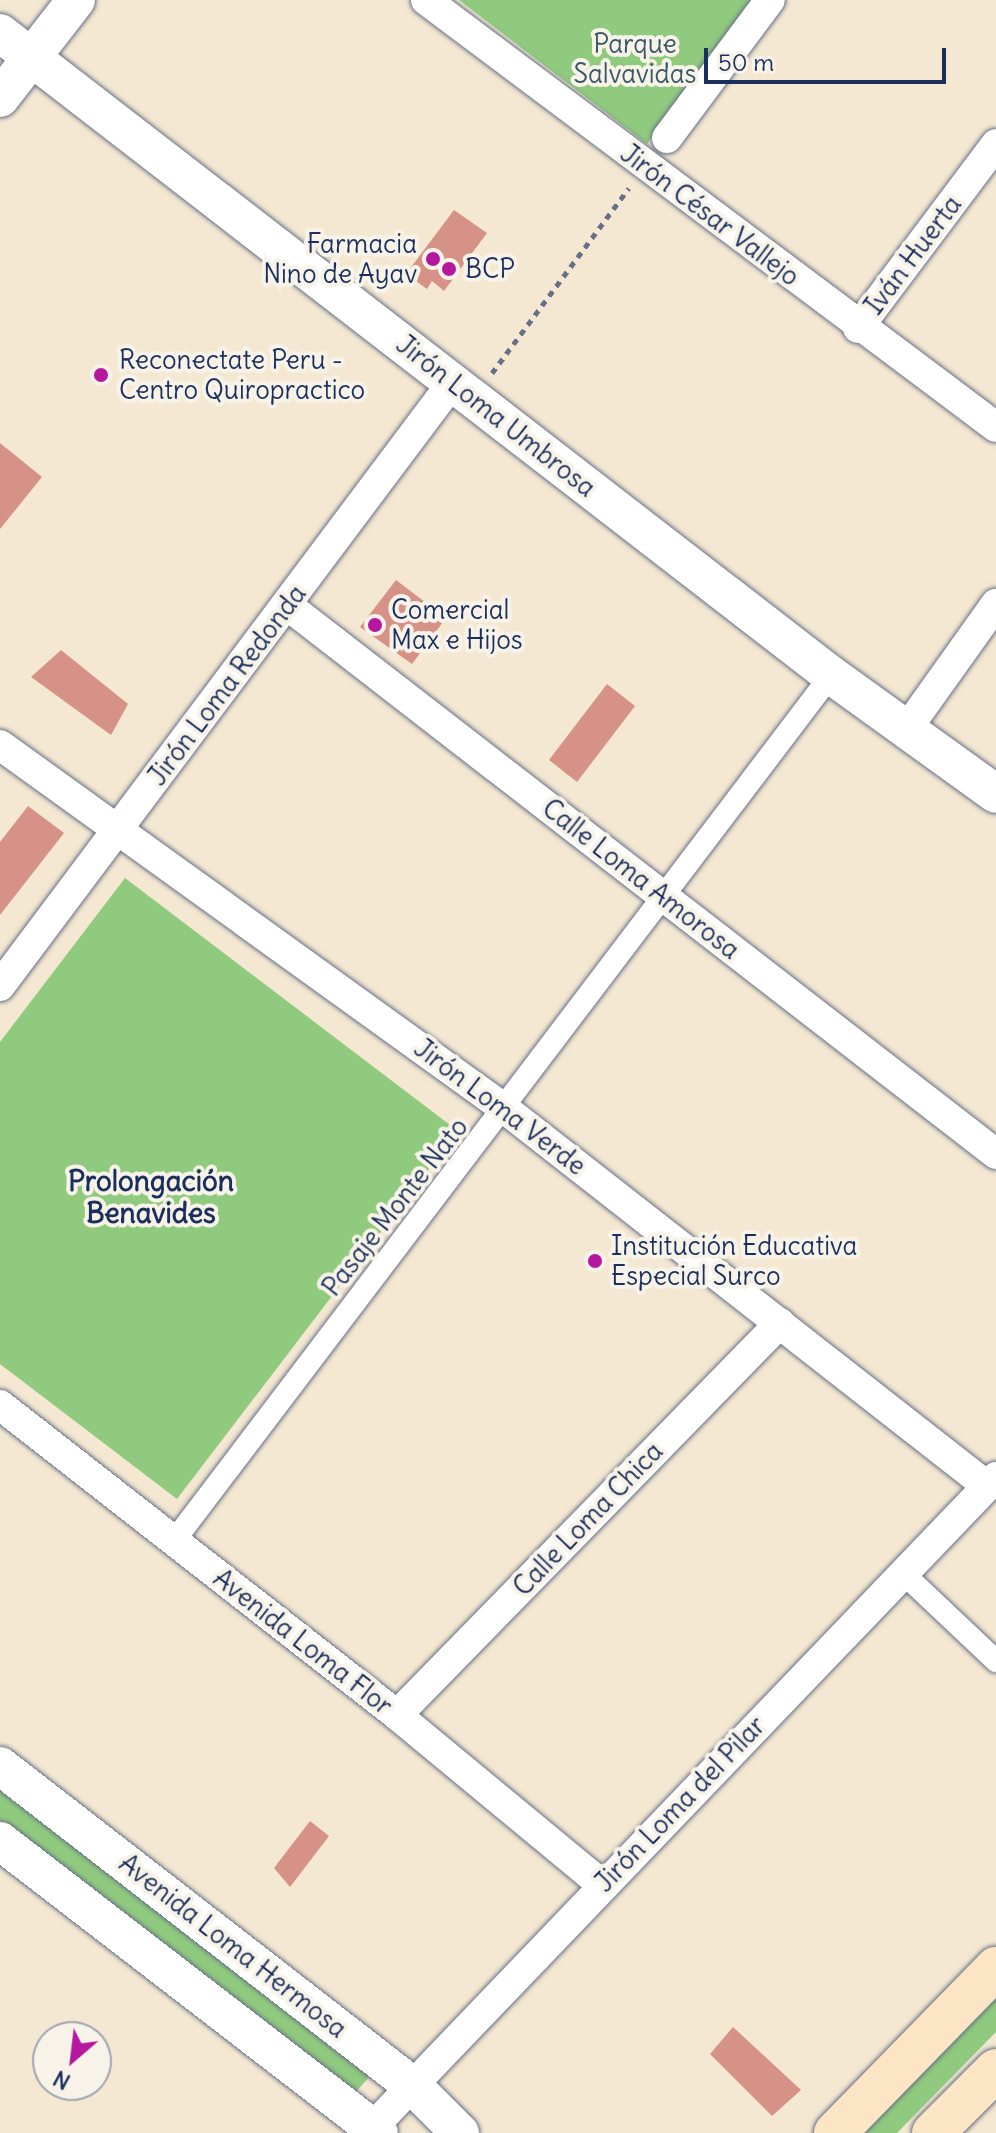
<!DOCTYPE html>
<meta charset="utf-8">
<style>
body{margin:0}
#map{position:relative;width:996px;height:2133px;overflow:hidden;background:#f4e8d2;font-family:Delius,sans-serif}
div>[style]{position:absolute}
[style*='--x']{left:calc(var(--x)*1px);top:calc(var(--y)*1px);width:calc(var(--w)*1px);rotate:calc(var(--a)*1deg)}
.green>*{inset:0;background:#90ca7e}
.building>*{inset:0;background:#d69287}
.path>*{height:5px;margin-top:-2.5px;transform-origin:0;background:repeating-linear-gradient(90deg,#677087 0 6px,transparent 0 12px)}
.roads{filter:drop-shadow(0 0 2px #677087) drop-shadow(0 0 2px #677087)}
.pedestrian>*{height:22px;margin:-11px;padding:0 11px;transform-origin:11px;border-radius:11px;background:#fff}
.minor>*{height:30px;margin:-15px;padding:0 15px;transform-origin:15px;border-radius:15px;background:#fff}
.tertiary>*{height:38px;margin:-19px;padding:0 19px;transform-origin:19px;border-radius:19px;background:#fff}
.secondary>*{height:42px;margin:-21px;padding:0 21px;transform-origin:21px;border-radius:21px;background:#fce5c4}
.dots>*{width:22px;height:22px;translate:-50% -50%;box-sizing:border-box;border:4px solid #f7f3e8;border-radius:50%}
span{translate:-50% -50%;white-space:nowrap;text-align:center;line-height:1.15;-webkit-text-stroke:8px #f7f3e8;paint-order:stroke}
.park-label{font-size:26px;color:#385666}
.street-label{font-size:26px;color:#1b2f5e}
.poi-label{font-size:26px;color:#1b2f5e}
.right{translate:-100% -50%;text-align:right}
.left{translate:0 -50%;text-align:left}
.neighbourhood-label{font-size:28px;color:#1b2f5e;font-weight:700}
.north{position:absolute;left:32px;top:2021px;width:80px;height:80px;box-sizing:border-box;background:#f7f3e8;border:2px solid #9fa5b1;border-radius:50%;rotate:208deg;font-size:22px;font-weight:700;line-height:32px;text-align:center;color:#1b2f5e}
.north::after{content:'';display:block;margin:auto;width:28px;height:36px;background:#b5179e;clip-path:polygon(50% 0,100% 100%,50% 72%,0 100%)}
.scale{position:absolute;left:704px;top:48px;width:242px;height:36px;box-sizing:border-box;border:4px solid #1b2f5e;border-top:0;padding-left:10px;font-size:24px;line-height:28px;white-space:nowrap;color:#1b2f5e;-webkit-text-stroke:6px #f7f3e8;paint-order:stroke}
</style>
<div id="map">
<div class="green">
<i style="clip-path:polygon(459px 0,753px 0,647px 144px)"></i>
<i style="clip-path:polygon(125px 878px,458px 1131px,177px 1499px,0 1364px,0 1042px)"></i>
<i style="clip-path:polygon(0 1785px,371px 2075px,353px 2095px,0 1825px)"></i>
<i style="clip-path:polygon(996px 1991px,996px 2032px,897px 2133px,858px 2133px)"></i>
</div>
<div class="building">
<i style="clip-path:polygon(454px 210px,487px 233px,444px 291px,432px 281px,427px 289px,406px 274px)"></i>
<i style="clip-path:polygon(0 443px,42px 477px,0 529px)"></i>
<i style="clip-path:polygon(396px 580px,446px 618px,412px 664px,360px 627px)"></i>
<i style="clip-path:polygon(61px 650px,128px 704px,111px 735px,31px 677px)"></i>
<i style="clip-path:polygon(607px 684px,635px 706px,577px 782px,549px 760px)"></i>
<i style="clip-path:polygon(28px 806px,64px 833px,0 915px,0 842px)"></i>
<i style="clip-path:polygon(310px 1821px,329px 1836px,290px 1887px,274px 1868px)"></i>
<i style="clip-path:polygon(733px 2027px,801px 2090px,772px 2116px,710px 2054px)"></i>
</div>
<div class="path">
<i style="--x:492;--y:373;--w:230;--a:-53.5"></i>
</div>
<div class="roads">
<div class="pedestrian">
<i style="--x:174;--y:1541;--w:1087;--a:-52.81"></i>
<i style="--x:904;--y:1574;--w:127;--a:43.4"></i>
</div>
<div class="minor">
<i style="--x:426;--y:0;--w:712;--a:36.84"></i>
<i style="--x:667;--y:138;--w:172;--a:-53.3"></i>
<i style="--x:858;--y:328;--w:230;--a:-53.1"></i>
<i style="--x:287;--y:605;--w:897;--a:37.75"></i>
<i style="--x:906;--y:730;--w:155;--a:-54.5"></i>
<i style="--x:0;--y:745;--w:623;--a:35.78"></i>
<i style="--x:505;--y:1109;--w:612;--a:38.03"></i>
<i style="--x:0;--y:986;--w:754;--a:-53.15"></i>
<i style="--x:0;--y:1405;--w:504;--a:37.98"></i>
<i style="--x:397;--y:1715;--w:265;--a:39.6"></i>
<i style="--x:397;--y:1715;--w:548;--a:-45.67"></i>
<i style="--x:367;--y:2133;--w:909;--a:-46.2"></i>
</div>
<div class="tertiary">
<i style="--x:0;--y:33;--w:1050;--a:37.69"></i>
<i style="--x:831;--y:675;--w:203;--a:35.8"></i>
<i style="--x:0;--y:98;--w:124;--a:-52.2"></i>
<i style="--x:0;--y:1766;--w:524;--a:37.79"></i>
<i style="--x:414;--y:2087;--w:65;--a:45"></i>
<i style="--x:0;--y:1841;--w:478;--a:37.6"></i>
</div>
<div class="secondary">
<i style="--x:835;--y:2133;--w:231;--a:-45.7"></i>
<i style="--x:933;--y:2133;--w:89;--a:-45"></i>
</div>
</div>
<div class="dots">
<i style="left:433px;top:259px;background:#b5179e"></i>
<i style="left:449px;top:269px;background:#b5179e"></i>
<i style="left:101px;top:375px;background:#b5179e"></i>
<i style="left:375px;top:625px;background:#b5179e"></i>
<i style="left:595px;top:1261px;background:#b5179e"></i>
</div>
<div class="park-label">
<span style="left:635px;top:59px">Parque<br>Salvavidas</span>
</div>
<div class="street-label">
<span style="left:710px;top:215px;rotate:37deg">Jirón César Vallejo</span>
<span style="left:913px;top:255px;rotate:-53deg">Iván Huerta</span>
<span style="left:496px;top:416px;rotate:38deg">Jirón Loma Umbrosa</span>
<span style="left:227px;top:685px;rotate:-53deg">Jirón Loma Redonda</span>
<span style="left:641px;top:879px;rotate:38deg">Calle Loma Amorosa</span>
<span style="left:500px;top:1107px;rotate:37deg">Jirón Loma Verde</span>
<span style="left:395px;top:1207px;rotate:-52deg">Pasaje Monte Nato</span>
<span style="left:588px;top:1519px;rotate:-46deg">Calle Loma Chica</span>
<span style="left:303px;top:1642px;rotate:38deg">Avenida Loma Flor</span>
<span style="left:680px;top:1804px;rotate:-46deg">Jirón Loma del Pilar</span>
<span style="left:233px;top:1946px;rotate:38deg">Avenida Loma Hermosa</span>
</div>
<div class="poi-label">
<span class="right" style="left:417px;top:259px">Farmacia<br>Nino de Ayav</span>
<span class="left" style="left:465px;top:269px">BCP</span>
<span class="left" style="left:119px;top:375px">Reconectate Peru -<br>Centro Quiropractico</span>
<span class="left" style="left:391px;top:625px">Comercial<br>Max e Hijos</span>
<span class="left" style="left:611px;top:1261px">Institución Educativa<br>Especial Surco</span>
</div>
<div class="neighbourhood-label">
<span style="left:151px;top:1197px">Prolongación<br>Benavides</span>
</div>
<div class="north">N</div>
<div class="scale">50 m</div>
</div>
